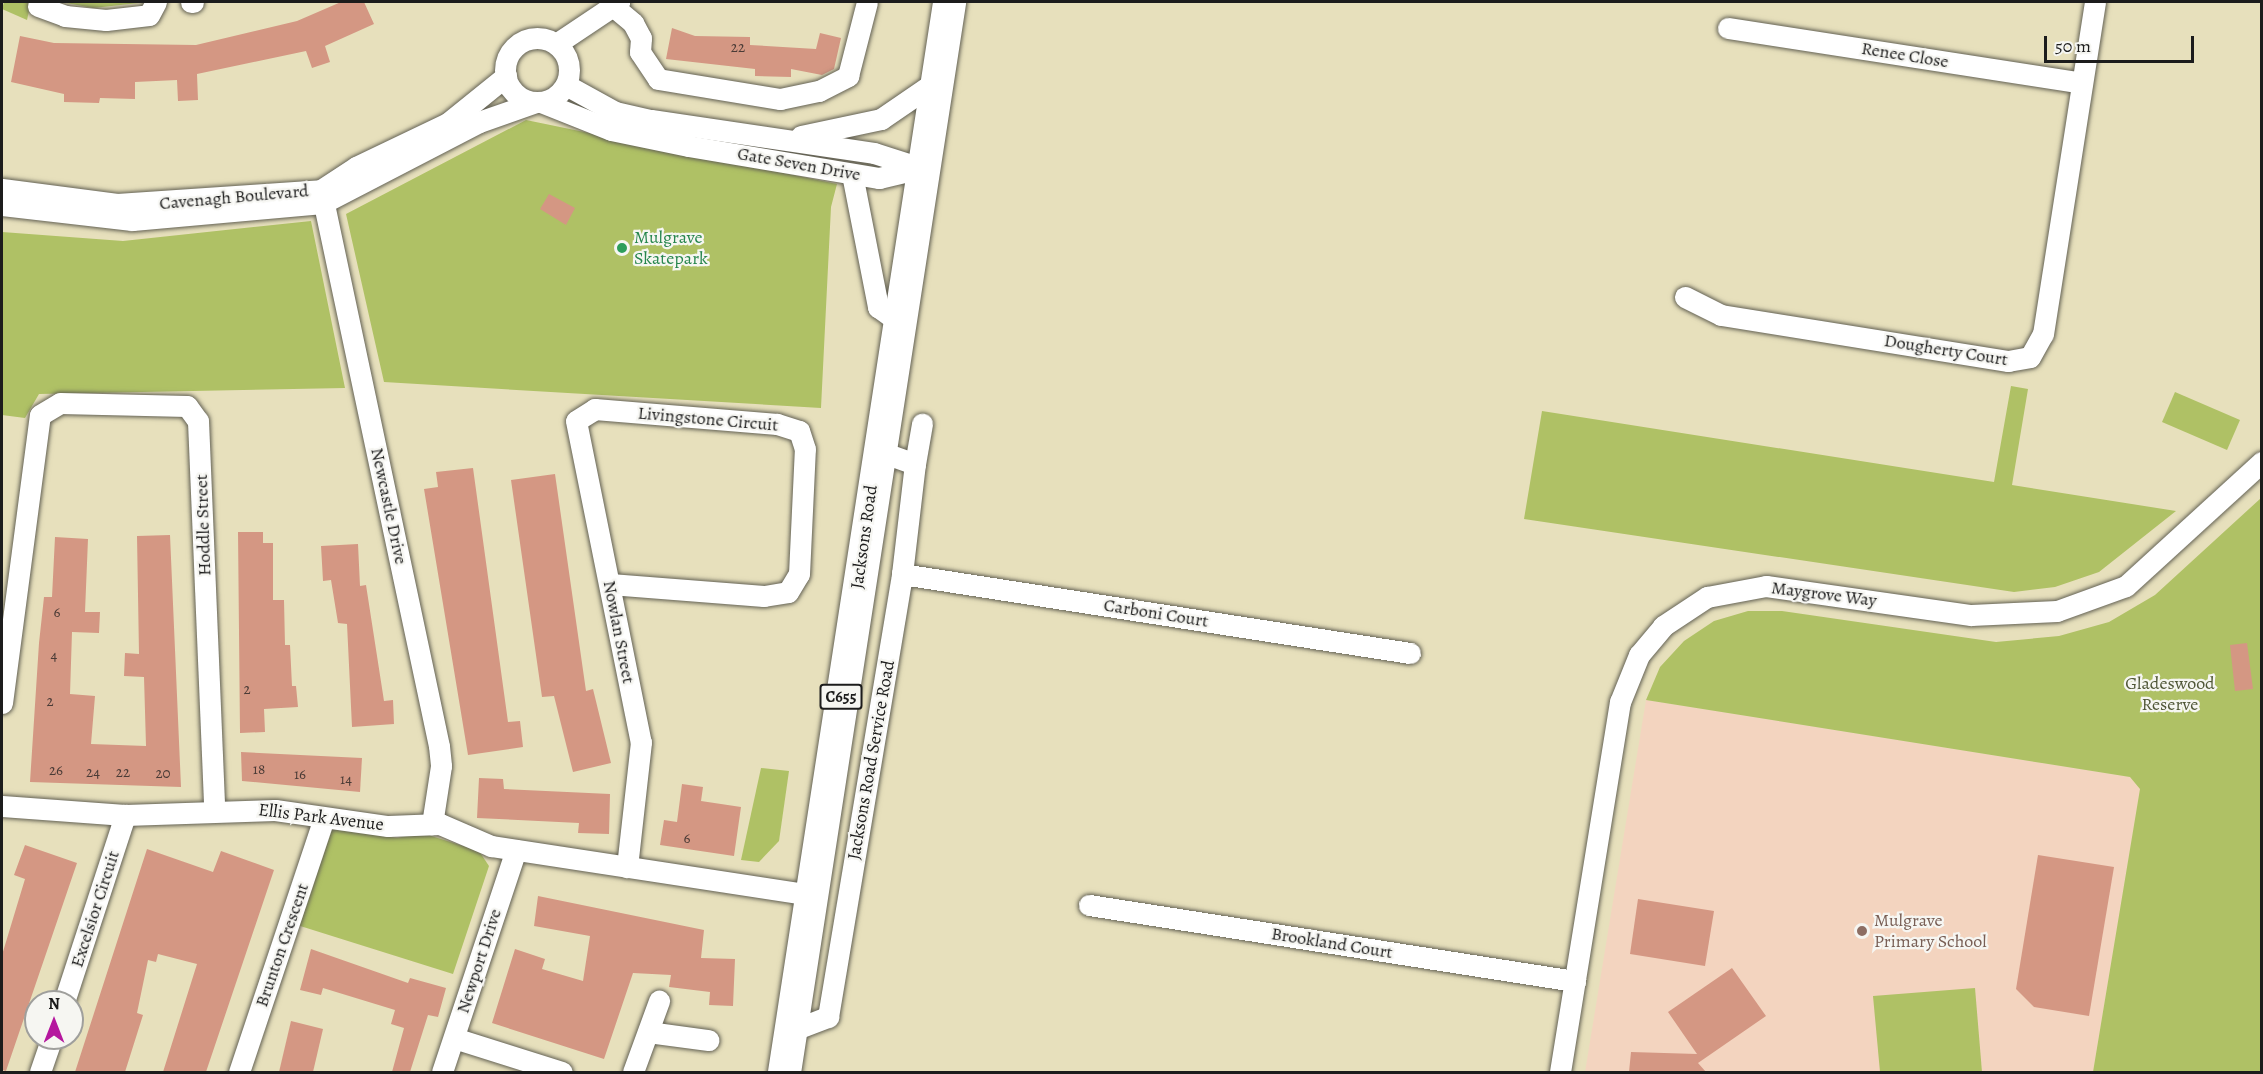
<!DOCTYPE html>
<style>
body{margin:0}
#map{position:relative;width:2263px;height:1074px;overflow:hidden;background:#e7e0bc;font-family:Alegreya,serif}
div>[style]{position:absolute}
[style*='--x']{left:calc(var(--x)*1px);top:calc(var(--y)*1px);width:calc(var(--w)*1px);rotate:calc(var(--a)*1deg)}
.built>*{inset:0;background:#f3d4bf}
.green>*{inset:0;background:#afc165}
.building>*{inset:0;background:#d49783}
.roads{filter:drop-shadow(0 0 2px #636154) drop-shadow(0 0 2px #636154)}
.minor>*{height:21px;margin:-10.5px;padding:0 10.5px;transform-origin:10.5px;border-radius:10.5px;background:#fff}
.minor>.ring{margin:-10.5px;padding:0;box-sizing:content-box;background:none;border:21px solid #fff;border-radius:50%}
.primary>*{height:33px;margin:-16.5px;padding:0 16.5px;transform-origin:16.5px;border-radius:16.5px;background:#fff}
.dots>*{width:16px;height:16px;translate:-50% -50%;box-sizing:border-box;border:3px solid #f6f6f2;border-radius:50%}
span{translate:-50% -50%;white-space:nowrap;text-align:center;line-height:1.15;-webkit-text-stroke:4.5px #f6f6f2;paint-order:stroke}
.number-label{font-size:15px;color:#4a3b36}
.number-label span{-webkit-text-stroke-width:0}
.shield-label span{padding:2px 4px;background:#f6f6f2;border:2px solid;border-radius:4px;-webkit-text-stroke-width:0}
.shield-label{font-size:16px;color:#1c1c1c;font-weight:700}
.street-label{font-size:18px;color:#1c1c1c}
.leisure-label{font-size:18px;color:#27864d}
.left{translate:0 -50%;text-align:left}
.park-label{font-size:18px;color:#4f5636}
.education-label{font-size:18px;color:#785e54}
.frame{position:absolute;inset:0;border:3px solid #1c1c1c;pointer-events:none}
.north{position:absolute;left:24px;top:990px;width:60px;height:60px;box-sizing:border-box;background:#f6f6f2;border:2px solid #9f9f9c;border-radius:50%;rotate:0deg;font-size:16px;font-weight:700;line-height:24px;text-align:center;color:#1c1c1c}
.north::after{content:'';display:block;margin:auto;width:21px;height:27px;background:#b5179e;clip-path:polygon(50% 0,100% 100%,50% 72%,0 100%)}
.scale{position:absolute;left:2044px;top:36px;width:150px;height:27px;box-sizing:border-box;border:3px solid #1c1c1c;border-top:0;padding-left:8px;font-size:18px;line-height:21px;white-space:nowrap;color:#1c1c1c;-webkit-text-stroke:4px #f6f6f2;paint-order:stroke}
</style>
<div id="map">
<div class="built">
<i style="clip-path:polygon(1646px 700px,2130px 777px,2140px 789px,2093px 1072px,1585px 1072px)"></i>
</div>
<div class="green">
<i style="clip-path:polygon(4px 2px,31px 2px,27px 20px,2px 9px)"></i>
<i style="clip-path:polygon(61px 2px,148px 2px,93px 8px)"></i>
<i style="clip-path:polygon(526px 120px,837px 184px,831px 207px,821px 408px,384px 382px,346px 214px)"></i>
<i style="clip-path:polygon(311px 221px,345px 388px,39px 394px,25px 418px,2px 415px,2px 232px,123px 241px)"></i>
<i style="clip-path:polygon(2011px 386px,2028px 389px,2012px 485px,2176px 511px,2099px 572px,2055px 587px,2014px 592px,1524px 519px,1542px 411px,1994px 482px)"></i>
<i style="clip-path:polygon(2175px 392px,2240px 420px,2227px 450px,2162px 422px)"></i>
<i style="clip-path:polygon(2261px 498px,2261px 1072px,2093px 1072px,2140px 789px,2130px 777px,1646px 700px,1660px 667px,1684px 641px,1714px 621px,1748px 611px,1782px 611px,1996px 642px,2059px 636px,2109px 622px,2155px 595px)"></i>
<i style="clip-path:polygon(761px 768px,789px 771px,779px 841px,759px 862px,741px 860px)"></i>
<i style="clip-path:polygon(329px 828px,397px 838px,422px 833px,479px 851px,489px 866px,453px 974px,297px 925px)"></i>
<i style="clip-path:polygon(1975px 988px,1982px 1072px,1880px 1072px,1873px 996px)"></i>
</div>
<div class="building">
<i style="clip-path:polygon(341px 2px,364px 2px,374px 24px,325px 46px,330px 62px,312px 68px,306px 51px,197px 74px,198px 100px,178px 101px,177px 80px,135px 82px,135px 99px,100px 98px,99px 103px,64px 102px,64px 94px,11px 82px,20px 36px,54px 43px,196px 45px,297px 21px)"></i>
<i style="clip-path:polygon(672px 28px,695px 36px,750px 37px,750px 45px,816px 49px,820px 33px,841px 38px,834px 69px,822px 75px,791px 69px,791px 77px,755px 76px,755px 69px,666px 59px)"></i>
<i style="clip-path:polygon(549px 194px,575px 208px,566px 225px,540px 209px)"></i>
<i style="clip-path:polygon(473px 468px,508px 722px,520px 721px,523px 747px,468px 755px,424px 489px,438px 487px,436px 472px)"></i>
<i style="clip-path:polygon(555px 474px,586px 691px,593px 689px,611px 763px,573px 772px,554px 696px,542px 697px,511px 480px)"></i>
<i style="clip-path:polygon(238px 532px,263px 532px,263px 543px,273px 543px,273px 600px,284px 600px,285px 645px,290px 645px,292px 686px,296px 686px,298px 707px,264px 709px,265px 732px,240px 733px)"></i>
<i style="clip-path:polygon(170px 535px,181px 787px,30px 782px,39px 643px,44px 597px,52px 597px,55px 537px,88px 539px,85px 612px,100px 612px,99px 633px,72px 632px,70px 694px,95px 696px,91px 744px,146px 746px,144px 677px,124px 676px,125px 653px,139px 654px,137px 536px)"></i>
<i style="clip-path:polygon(358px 544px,360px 586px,366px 585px,384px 701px,393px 700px,394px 724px,352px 727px,347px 624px,338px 623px,331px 580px,323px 581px,321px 546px)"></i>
<i style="clip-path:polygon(2247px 643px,2253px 689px,2235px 691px,2230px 645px)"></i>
<i style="clip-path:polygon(241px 752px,362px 758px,360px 792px,242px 781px)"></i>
<i style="clip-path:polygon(479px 778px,503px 779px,504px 789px,610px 794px,609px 834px,578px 833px,579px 823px,477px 818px)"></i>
<i style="clip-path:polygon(682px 784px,703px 787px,701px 801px,741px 807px,734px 856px,660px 845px,664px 820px,677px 822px)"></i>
<i style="clip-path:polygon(25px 845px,77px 863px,6px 1071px,2px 1070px,2px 955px,25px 879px,14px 875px)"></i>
<i style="clip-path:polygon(147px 849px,213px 872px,221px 851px,274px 870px,206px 1072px,163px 1072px,197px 964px,158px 954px,156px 962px,148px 960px,137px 1013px,143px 1015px,125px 1072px,75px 1072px)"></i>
<i style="clip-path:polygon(2038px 855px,2114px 867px,2089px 1016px,2034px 1007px,2016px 989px)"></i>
<i style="clip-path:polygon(538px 896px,704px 930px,701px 958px,735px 959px,733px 1006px,709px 1005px,710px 992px,669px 987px,671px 975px,633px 973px,604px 1059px,492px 1023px,515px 949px,545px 959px,542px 969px,583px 981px,590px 936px,534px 926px)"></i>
<i style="clip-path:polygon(1638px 899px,1714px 911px,1705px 966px,1630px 954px)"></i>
<i style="clip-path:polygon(311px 949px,408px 983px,410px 978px,446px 988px,438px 1017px,428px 1015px,410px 1072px,392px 1072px,404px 1028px,391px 1024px,395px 1010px,323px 988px,321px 995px,300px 990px)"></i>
<i style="clip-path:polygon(1732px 968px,1766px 1016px,1698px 1063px,1706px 1072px,1629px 1072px,1631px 1052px,1697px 1054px,1668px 1012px)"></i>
<i style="clip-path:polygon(291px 1021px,323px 1029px,313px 1072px,279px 1072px)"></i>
</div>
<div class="roads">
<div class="minor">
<i style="--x:191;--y:2;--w:2;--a:0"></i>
<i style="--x:38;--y:6;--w:29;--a:20"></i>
<i style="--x:65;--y:16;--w:41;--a:5.6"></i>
<i style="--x:106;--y:20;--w:43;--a:-6.6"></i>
<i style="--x:149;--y:15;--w:15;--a:-62"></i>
<i style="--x:614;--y:7;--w:25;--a:40"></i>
<i style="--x:633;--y:23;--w:17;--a:62"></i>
<i style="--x:641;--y:38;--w:14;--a:94"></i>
<i style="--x:640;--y:52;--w:32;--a:56"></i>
<i style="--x:658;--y:79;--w:124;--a:9.3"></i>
<i style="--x:780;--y:99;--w:40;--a:-12"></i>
<i style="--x:819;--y:91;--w:33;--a:-27"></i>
<i style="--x:848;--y:76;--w:76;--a:-75.6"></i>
<i style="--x:1728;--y:28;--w:358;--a:8.8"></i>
<i class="ring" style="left:505px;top:38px;width:43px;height:43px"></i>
<i style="--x:556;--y:44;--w:76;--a:-33.7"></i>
<i style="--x:566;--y:85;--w:56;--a:28.9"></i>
<i style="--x:615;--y:112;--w:37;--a:13"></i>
<i style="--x:651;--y:120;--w:225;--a:8.4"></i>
<i style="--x:874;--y:153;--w:49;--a:17.7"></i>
<i style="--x:541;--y:102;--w:75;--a:21.8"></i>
<i style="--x:611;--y:130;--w:79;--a:11.7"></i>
<i style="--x:688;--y:146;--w:194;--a:9.5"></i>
<i style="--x:879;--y:178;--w:43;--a:-13.4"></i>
<i style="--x:801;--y:136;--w:82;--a:-12"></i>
<i style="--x:881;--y:119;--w:65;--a:-34.4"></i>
<i style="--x:852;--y:174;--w:136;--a:78.9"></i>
<i style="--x:878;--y:307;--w:24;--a:36"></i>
<i style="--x:2;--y:189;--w:116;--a:7.4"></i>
<i style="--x:117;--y:204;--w:204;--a:-3.9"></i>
<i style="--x:321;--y:190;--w:42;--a:-33.3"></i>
<i style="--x:356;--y:167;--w:102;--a:-25.6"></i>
<i style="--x:448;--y:123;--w:75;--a:-39"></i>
<i style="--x:321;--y:190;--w:568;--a:78.02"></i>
<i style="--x:439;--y:746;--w:20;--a:84"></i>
<i style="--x:441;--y:766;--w:59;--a:98.8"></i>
<i style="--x:2;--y:205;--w:131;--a:6.6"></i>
<i style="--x:132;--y:220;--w:192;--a:-5.1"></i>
<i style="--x:323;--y:203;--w:176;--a:-27.4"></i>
<i style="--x:479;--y:122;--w:60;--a:-19.3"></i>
<i style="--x:1685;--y:297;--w:40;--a:26.6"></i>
<i style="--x:1721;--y:315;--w:291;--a:9.1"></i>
<i style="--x:2008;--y:361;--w:22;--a:-10"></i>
<i style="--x:2030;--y:357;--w:26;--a:-61"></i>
<i style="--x:2043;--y:334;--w:336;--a:-81.1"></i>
<i style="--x:915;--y:464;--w:41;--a:-80.1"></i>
<i style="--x:902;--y:574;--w:514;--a:8.84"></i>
<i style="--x:610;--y:584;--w:154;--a:4.5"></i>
<i style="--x:764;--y:596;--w:24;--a:-9"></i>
<i style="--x:788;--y:592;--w:21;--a:-59"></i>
<i style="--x:799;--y:574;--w:125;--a:-87.3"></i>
<i style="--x:805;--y:449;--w:19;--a:-108"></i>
<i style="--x:799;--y:431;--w:23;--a:-162"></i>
<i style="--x:777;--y:424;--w:183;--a:-175.3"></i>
<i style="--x:595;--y:409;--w:22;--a:148"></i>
<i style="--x:576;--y:421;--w:328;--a:78.6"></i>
<i style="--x:641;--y:742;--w:126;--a:96.4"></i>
<i style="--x:2;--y:703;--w:290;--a:-82.5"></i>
<i style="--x:40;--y:415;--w:23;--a:-31"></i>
<i style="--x:60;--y:403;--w:127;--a:1.4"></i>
<i style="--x:187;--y:406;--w:19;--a:54"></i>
<i style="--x:198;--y:421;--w:389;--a:87.6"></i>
<i style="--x:2;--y:806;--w:123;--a:4.2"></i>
<i style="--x:125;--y:815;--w:150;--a:-1.9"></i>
<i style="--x:275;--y:810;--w:114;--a:8.1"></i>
<i style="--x:388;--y:826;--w:52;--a:-2.2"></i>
<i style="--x:440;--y:824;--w:56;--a:23.3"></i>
<i style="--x:491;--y:846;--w:326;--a:8.7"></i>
<i style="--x:1089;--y:905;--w:492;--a:8.9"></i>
<i style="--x:64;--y:1002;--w:197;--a:-71.9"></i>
<i style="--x:791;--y:1031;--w:40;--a:-21"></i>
<i style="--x:828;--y:1017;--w:449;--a:-80.5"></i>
<i style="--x:902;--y:574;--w:111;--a:-83.3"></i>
<i style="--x:915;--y:464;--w:41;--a:-160.3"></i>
<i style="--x:648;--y:1032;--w:61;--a:7.6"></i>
<i style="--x:454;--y:1038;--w:113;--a:17.5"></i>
<i style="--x:40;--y:1072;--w:36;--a:-71"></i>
<i style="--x:239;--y:1072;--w:268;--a:-71.5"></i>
<i style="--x:442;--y:1072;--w:234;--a:-71.6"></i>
<i style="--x:633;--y:1072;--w:76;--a:-69.9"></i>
<i style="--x:1560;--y:1072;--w:375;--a:-80.8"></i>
<i style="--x:1620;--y:702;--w:51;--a:-68"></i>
<i style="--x:1639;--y:655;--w:38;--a:-50"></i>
<i style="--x:1663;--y:626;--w:53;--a:-33.4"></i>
<i style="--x:1707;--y:597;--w:60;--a:-10.6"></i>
<i style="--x:1766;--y:586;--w:207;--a:8.1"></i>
<i style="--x:1971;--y:615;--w:86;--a:-2.7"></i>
<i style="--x:2057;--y:611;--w:73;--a:-19.9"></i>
<i style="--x:2126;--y:586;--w:184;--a:-42.4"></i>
</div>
<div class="primary">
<i style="--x:784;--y:1072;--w:1083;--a:-81.23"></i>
</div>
</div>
<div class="dots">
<i style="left:622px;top:248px;background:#2e9e5b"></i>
<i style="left:1862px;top:931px;background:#8d6e63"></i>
</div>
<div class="number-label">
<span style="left:738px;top:48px">22</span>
<span style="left:57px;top:613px">6</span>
<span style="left:54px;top:656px">4</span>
<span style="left:247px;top:690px">2</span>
<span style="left:50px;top:702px">2</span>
<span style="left:259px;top:770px">18</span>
<span style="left:56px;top:771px">26</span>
<span style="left:93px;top:773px">24</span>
<span style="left:123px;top:773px">22</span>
<span style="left:163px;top:774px">20</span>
<span style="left:300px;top:775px">16</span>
<span style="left:346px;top:780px">14</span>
<span style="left:687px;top:839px">6</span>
</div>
<div class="shield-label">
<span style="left:841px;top:697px">C655</span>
</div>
<div class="street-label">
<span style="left:1905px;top:55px;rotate:9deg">Renee Close</span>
<span style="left:799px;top:164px;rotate:10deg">Gate Seven Drive</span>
<span style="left:234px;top:197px;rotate:-5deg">Cavenagh Boulevard</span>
<span style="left:1946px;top:350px;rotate:9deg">Dougherty Court</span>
<span style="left:708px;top:419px;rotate:5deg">Livingstone Circuit</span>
<span style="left:389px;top:506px;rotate:78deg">Newcastle Drive</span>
<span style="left:203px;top:525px;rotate:-92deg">Hoddle Street</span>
<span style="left:864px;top:537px;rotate:-82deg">Jacksons Road</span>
<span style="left:1824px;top:594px;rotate:7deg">Maygrove Way</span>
<span style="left:1156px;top:613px;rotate:9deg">Carboni Court</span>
<span style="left:619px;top:632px;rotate:79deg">Nowlan Street</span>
<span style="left:871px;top:760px;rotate:-80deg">Jacksons Road Service Road</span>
<span style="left:321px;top:817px;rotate:7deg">Ellis Park Avenue</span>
<span style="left:95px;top:909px;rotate:-72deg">Excelsior Circuit</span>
<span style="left:1332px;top:943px;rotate:9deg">Brookland Court</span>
<span style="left:282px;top:945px;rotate:-71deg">Brunton Crescent</span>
<span style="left:479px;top:961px;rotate:-72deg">Newport Drive</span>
</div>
<div class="leisure-label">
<span class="left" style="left:634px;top:248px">Mulgrave<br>Skatepark</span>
</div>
<div class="park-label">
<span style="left:2170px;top:694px">Gladeswood<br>Reserve</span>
</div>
<div class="education-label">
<span class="left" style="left:1874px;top:931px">Mulgrave<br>Primary School</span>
</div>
<div class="frame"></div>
<div class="north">N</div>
<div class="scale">50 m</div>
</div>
